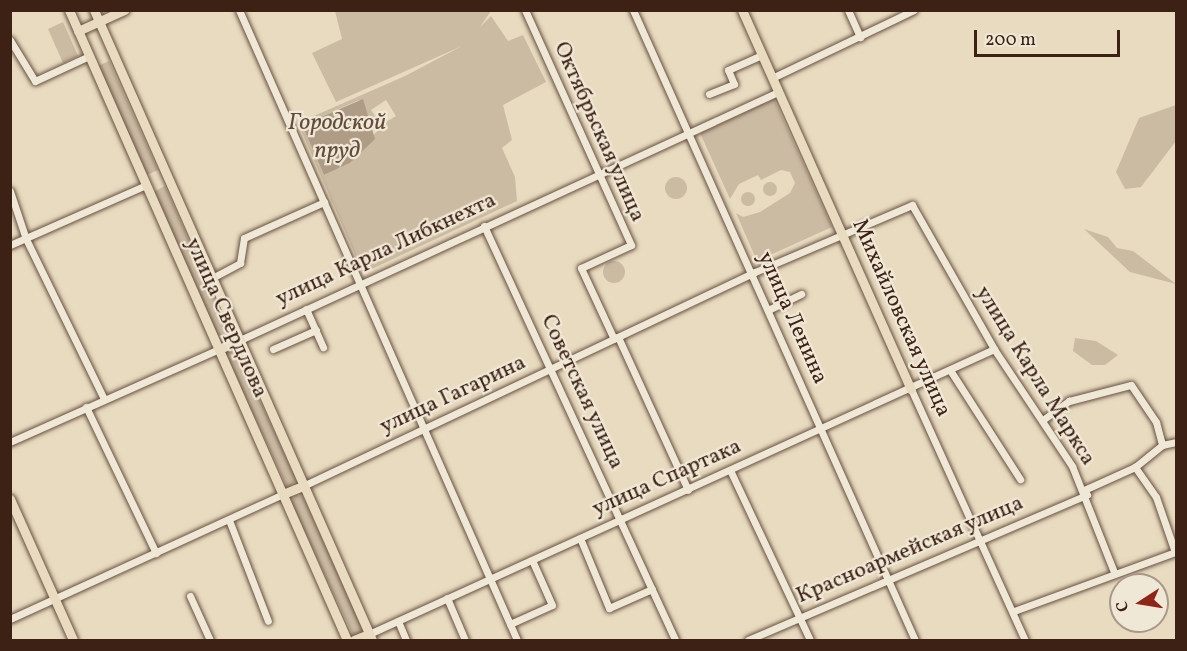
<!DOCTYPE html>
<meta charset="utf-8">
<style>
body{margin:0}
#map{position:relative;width:1187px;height:651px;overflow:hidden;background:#e8dbc0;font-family:Vollkorn,serif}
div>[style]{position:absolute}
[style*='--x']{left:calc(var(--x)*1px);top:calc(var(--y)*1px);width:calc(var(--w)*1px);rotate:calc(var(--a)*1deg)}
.green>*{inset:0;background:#cbbba3}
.round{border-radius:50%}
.water>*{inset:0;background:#ae9c86}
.roads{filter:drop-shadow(0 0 2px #67503f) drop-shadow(0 0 2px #67503f)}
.minor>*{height:7px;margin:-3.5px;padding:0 3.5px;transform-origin:3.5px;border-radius:3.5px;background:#f0e8d6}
.major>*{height:9px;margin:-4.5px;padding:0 4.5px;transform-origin:4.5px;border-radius:4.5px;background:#e8dbc0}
span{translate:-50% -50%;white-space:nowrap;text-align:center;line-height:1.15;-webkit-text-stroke:4.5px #f0e8d6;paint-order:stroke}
.street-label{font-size:22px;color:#3c2114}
.water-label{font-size:24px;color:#644c3c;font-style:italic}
.frame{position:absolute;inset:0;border:12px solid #3c2114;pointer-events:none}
.north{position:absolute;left:1109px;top:573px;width:60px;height:60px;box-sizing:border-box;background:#f0e8d6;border:2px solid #a89888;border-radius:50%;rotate:258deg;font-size:16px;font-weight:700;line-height:24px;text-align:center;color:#3c2114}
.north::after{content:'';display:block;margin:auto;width:21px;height:27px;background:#8f2418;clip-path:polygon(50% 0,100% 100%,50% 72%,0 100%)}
.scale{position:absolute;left:974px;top:30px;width:146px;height:27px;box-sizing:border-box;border:3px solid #3c2114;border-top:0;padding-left:8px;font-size:18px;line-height:21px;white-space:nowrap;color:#3c2114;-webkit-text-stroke:4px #f0e8d6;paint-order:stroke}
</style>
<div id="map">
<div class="green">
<i style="clip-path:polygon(evenodd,335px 11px,491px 11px,480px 27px,491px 16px,508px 41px,523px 35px,546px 82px,503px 105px,512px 140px,502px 148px,515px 177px,517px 201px,363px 273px,298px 123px,405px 76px,462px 46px,336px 102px,312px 53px,342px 39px,335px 11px,359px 100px,377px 131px,350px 163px,324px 175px,302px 125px,359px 100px,335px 11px,386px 100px,396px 116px,381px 125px,371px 110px,386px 100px)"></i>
<i style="clip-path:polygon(63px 22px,78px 56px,63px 63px,48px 29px)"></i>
<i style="clip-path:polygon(109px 61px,158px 170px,147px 175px,98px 66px)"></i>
<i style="clip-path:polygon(774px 99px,832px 227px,757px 261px,736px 213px,743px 217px,760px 212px,790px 193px,795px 183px,790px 172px,781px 170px,761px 180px,758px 175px,739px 184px,730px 199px,700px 133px)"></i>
<i style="clip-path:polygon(1176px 105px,1176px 141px,1141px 187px,1125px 189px,1116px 172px,1139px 118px)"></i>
<i class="round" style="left:665px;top:177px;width:22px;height:22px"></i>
<i class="round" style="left:763px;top:182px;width:14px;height:14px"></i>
<i style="clip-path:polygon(165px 186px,232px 338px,220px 343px,153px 192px)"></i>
<i class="round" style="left:741px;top:192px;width:14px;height:14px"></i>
<i style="clip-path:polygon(1084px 229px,1108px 237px,1117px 248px,1133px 251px,1176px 284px,1130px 272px)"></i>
<i class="round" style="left:603px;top:261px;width:22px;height:22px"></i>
<i style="clip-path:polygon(1075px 338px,1096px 341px,1118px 355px,1105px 365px,1092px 365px,1073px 351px)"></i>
<i style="clip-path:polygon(236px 348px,296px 480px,288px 489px,225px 352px)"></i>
<i style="clip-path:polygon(296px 495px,303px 497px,363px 629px,354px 637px,291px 502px)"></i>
</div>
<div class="water">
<i style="clip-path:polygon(363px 99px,375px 139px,350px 163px,324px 175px,302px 125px)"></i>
</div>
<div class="roads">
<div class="minor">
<i style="--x:239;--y:10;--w:689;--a:66.19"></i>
<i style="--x:525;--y:10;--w:258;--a:65.7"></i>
<i style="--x:631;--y:245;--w:55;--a:155.3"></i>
<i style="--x:581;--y:268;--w:78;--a:65.1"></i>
<i style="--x:633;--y:10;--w:690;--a:65.89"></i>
<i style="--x:848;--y:10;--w:30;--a:66"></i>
<i style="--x:10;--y:40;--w:48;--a:58.6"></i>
<i style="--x:35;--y:81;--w:60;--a:-24.8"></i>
<i style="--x:772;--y:78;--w:157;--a:-25.6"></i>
<i style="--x:709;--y:94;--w:27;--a:-22"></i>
<i style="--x:734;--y:84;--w:15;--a:-113"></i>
<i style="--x:728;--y:70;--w:37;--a:-24"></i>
<i style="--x:10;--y:191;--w:51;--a:71.6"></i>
<i style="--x:26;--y:239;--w:178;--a:64"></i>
<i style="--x:484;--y:226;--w:456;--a:65.2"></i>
<i style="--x:10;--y:245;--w:149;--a:-23.8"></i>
<i style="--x:212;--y:278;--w:32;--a:-28"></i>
<i style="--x:240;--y:263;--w:25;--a:-81"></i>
<i style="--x:244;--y:238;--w:88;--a:-24.2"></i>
<i style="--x:306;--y:309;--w:42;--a:65.9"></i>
<i style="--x:768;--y:310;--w:37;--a:-26"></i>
<i style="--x:618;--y:337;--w:168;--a:65.4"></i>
<i style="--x:240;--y:340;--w:592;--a:-24.75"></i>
<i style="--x:273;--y:349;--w:47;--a:-23.8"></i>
<i style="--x:950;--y:370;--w:130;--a:57.3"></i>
<i style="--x:911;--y:389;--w:276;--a:65.6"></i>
<i style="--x:86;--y:407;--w:162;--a:64.4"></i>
<i style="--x:1044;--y:419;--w:31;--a:-36"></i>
<i style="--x:1069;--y:401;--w:64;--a:-14.5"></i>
<i style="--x:1131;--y:385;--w:45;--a:56"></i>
<i style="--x:1156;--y:422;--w:24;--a:75"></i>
<i style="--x:10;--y:442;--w:229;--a:-24"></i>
<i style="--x:730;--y:470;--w:188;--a:64.8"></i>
<i style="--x:303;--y:486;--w:500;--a:-25.34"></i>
<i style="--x:755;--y:272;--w:171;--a:-23.1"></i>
<i style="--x:912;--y:205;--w:166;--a:60.3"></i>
<i style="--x:994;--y:349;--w:141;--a:56.3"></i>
<i style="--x:1072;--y:466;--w:114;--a:68.4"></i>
<i style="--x:1084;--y:490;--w:56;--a:-24.3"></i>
<i style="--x:1135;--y:467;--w:35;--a:-39"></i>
<i style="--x:1162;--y:445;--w:14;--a:-12"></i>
<i style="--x:229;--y:520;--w:108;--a:68.9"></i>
<i style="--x:580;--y:538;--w:76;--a:67.5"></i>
<i style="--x:609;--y:608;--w:47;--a:-23.8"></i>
<i style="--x:190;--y:596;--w:48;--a:65.6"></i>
<i style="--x:447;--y:598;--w:46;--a:66.8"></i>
<i style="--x:1014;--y:611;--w:171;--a:-20.1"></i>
<i style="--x:1175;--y:552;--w:58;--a:-109.1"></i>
<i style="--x:1156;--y:497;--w:37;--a:-125"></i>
<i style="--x:10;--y:619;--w:300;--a:-24.6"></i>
<i style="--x:398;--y:621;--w:21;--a:67"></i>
<i style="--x:510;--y:624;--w:46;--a:-24.3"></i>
<i style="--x:552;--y:605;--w:49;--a:-114"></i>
<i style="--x:369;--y:634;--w:687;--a:-24.51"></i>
<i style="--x:748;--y:640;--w:369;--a:-23.2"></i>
</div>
<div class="major">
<i style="--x:69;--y:10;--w:689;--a:66.19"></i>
<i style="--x:94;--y:10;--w:689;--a:66.19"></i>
<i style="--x:742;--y:10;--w:415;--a:66"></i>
<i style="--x:78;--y:31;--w:51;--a:-24.5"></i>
<i style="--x:219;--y:349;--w:23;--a:-23"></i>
<i style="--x:283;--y:494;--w:22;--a:-22"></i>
<i style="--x:10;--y:499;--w:154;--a:65.9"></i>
<i style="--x:354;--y:640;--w:16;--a:-22"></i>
</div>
</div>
<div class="street-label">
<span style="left:599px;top:132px;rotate:66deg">Октябрьская улица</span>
<span style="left:386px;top:250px;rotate:-25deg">улица Карла Либкнехта</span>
<span style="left:226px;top:318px;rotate:66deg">улица Свердлова</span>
<span style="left:792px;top:318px;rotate:66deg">улица Ленина</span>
<span style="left:901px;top:318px;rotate:66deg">Михайловская улица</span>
<span style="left:1035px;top:376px;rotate:58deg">улица Карла Маркса</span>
<span style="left:582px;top:392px;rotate:65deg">Советская улица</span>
<span style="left:453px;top:395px;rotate:-25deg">улица Гагарина</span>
<span style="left:667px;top:478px;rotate:-24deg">улица Спартака</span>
<span style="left:910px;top:550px;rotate:-23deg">Красноармейская улица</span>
</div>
<div class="water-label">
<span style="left:337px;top:138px">Городской<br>пруд</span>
</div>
<div class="frame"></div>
<div class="north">С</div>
<div class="scale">200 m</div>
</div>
